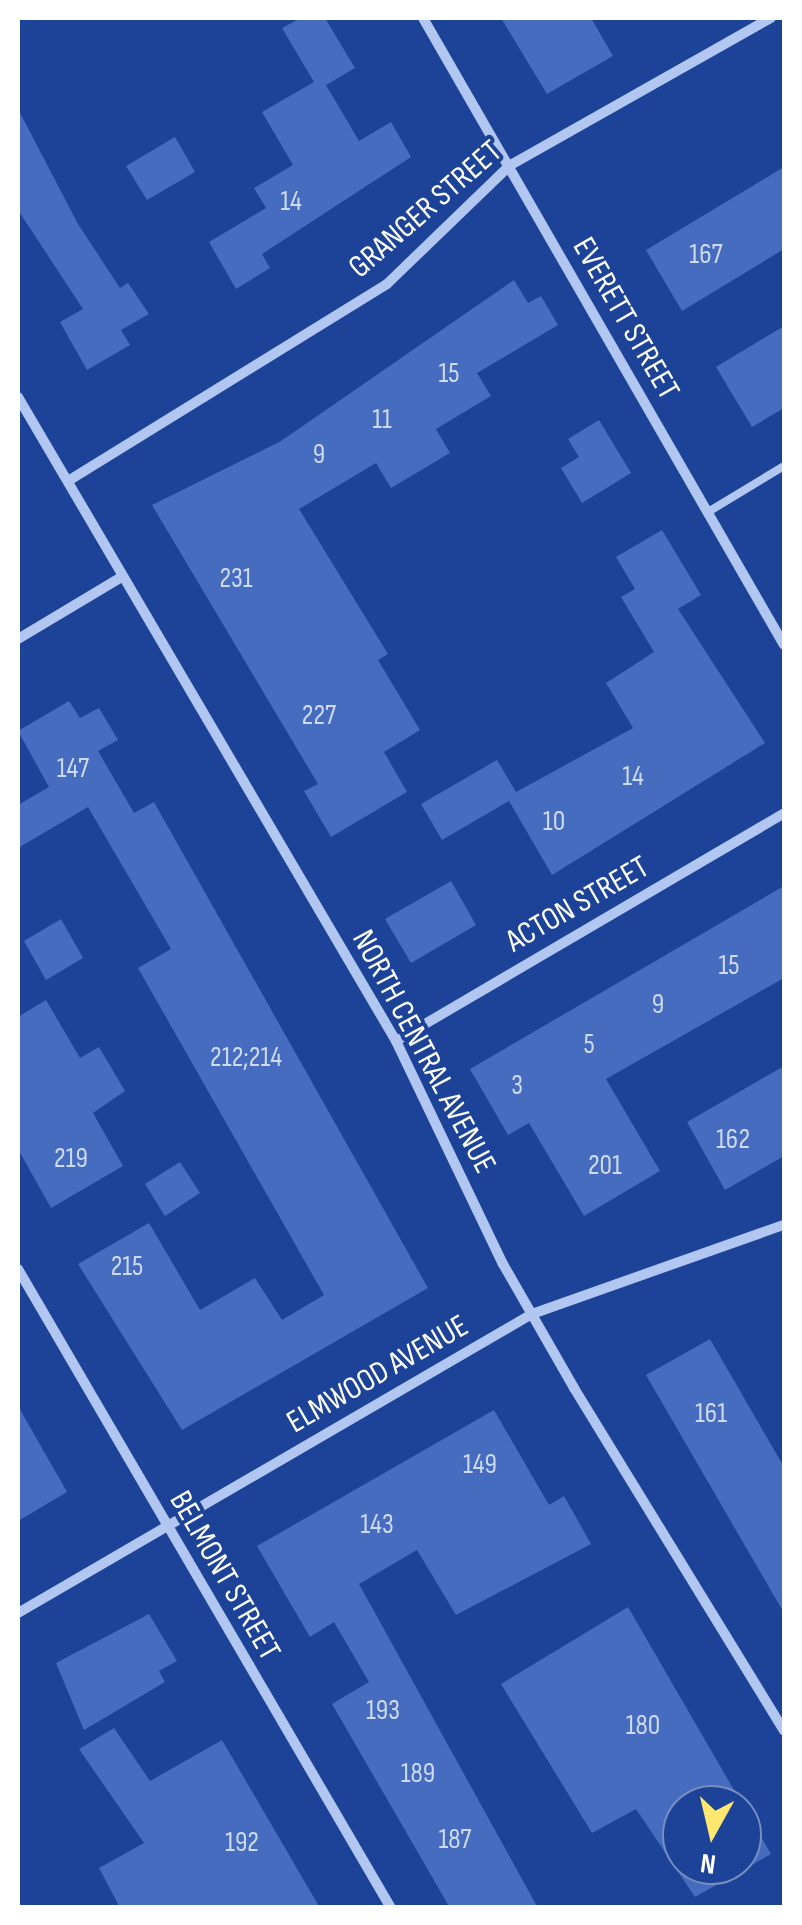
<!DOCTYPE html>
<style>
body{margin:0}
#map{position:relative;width:802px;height:1925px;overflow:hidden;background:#1c4398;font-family:"Sofia Sans Condensed",sans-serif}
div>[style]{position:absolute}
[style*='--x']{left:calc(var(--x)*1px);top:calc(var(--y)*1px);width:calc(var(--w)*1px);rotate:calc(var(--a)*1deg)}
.building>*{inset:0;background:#456cbe}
.lane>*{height:8px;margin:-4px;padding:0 4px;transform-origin:4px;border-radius:4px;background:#b1c6f0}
.street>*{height:10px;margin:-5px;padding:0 5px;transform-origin:5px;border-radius:5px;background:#b1c6f0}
span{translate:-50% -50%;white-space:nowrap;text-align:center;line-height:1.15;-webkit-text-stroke:8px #1c4398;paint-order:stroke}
.number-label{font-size:28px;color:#d0daef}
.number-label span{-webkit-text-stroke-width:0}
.street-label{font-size:32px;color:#fff}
.frame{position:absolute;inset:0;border:20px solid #fff;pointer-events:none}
.north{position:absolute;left:662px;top:1785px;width:100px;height:100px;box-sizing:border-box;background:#1c4398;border:2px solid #778ec1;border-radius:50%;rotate:188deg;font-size:28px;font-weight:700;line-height:40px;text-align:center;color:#fff}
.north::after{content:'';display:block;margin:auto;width:35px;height:45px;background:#ffe770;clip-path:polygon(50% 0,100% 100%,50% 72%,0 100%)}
</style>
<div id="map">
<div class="building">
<i style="clip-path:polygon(301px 18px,325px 18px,355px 68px,326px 85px,359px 141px,391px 122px,411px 157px,262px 254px,270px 268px,236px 289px,209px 242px,266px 208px,254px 188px,293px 165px,262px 112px,314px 82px,282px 28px)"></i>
<i style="clip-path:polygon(501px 18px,591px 18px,613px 56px,547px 94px)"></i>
<i style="clip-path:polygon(18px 109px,78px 224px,120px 288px,128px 283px,149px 314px,121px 330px,130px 345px,87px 370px,60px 322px,83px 309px,18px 210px)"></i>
<i style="clip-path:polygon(175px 137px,195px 172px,147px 200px,126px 166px)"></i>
<i style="clip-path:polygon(784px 167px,784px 249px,682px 311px,646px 250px)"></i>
<i style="clip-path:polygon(514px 280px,528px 303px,541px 296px,558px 325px,477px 373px,491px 396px,436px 429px,450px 453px,391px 488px,376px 463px,299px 509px,388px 654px,378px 660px,420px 730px,384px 752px,407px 792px,331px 837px,304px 791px,318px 784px,152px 505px,281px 441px)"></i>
<i style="clip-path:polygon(784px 326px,784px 408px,752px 427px,716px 367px)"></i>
<i style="clip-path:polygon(599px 420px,631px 473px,582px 503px,561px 468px,579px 457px,568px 439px)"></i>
<i style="clip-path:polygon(662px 530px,701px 595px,678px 609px,765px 743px,552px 875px,509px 801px,442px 840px,421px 804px,497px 760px,516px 792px,633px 728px,606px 683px,654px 652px,621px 597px,635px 589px,616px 557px)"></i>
<i style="clip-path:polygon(69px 701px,80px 718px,99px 708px,118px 740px,98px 751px,134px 813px,154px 802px,428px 1288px,182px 1430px,78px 1264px,149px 1223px,200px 1310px,255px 1278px,282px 1320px,324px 1295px,138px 968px,171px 949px,88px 807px,18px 848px,18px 805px,49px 787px,18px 731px)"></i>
<i style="clip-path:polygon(451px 881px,476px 925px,411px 963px,385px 919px)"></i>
<i style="clip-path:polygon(784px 886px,784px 978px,606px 1079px,660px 1171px,584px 1216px,529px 1123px,508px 1135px,470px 1069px)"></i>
<i style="clip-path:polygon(61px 919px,83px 958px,46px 980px,24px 941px)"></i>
<i style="clip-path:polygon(46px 1000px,80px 1058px,99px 1047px,125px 1091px,93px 1113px,123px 1166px,51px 1208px,18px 1149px,18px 1017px)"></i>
<i style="clip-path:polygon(784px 1066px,784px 1156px,725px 1190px,687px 1122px)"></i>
<i style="clip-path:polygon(180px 1162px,200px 1193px,165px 1216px,145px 1184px)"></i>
<i style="clip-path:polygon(710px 1339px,784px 1467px,784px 1613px,646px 1375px)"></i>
<i style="clip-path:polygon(18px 1406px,67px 1492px,18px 1521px)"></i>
<i style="clip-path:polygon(494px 1410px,549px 1505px,564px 1496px,591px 1544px,456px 1615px,417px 1550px,359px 1584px,538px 1908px,450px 1908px,332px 1704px,369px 1682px,334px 1622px,310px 1637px,257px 1546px)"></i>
<i style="clip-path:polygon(evenodd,628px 1607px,771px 1854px,695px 1897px,636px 1809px,592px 1833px,501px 1684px,628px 1607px,682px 1805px,742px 1805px,742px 1865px,682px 1865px,682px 1805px)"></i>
<i style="clip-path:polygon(149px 1614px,177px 1661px,159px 1671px,165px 1682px,84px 1730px,56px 1663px)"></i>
<i style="clip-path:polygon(114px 1728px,150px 1781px,222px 1740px,320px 1908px,120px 1908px,99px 1868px,144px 1843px,79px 1749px)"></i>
</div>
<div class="lane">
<i style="--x:708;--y:512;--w:89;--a:-31.2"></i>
</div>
<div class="street">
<i style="--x:423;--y:18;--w:723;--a:60.07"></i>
<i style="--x:18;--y:397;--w:747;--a:59.59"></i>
<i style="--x:396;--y:1041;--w:247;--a:64.4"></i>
<i style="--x:503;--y:1264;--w:143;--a:60.2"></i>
<i style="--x:574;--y:1388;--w:402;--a:58.5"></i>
<i style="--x:68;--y:481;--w:375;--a:-31.7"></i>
<i style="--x:387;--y:284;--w:170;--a:-44"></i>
<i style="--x:509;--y:166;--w:301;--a:-29.5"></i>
<i style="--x:18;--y:639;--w:119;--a:-30.9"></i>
<i style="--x:396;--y:1041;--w:450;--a:-30.4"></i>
<i style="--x:18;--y:1269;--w:740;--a:59.73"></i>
<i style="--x:18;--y:1613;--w:595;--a:-30.19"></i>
<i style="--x:532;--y:1314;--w:267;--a:-19.5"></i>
</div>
<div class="number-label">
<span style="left:291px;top:202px">14</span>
<span style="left:706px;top:255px">167</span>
<span style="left:449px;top:374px">15</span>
<span style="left:382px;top:420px">11</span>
<span style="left:319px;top:455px">9</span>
<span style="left:236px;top:579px">231</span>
<span style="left:319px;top:716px">227</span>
<span style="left:73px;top:769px">147</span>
<span style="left:633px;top:777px">14</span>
<span style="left:554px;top:822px">10</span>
<span style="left:729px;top:966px">15</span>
<span style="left:658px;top:1005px">9</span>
<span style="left:589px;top:1045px">5</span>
<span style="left:246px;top:1058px">212;214</span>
<span style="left:517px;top:1086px">3</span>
<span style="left:733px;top:1140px">162</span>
<span style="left:71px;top:1159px">219</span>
<span style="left:605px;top:1166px">201</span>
<span style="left:127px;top:1267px">215</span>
<span style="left:711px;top:1414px">161</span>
<span style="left:480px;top:1465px">149</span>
<span style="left:377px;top:1525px">143</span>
<span style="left:383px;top:1711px">193</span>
<span style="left:643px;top:1726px">180</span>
<span style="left:418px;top:1774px">189</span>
<span style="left:455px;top:1840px">187</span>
<span style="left:242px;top:1843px">192</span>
</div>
<div class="street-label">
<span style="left:426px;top:210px;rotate:-41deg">GRANGER STREET</span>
<span style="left:625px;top:319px;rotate:60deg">EVERETT STREET</span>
<span style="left:578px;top:905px;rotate:-30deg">ACTON STREET</span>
<span style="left:423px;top:1052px;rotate:62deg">NORTH CENTRAL AVENUE</span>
<span style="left:378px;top:1375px;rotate:-30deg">ELMWOOD AVENUE</span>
<span style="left:224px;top:1576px;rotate:60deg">BELMONT STREET</span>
</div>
<div class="frame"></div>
<div class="north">N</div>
</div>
